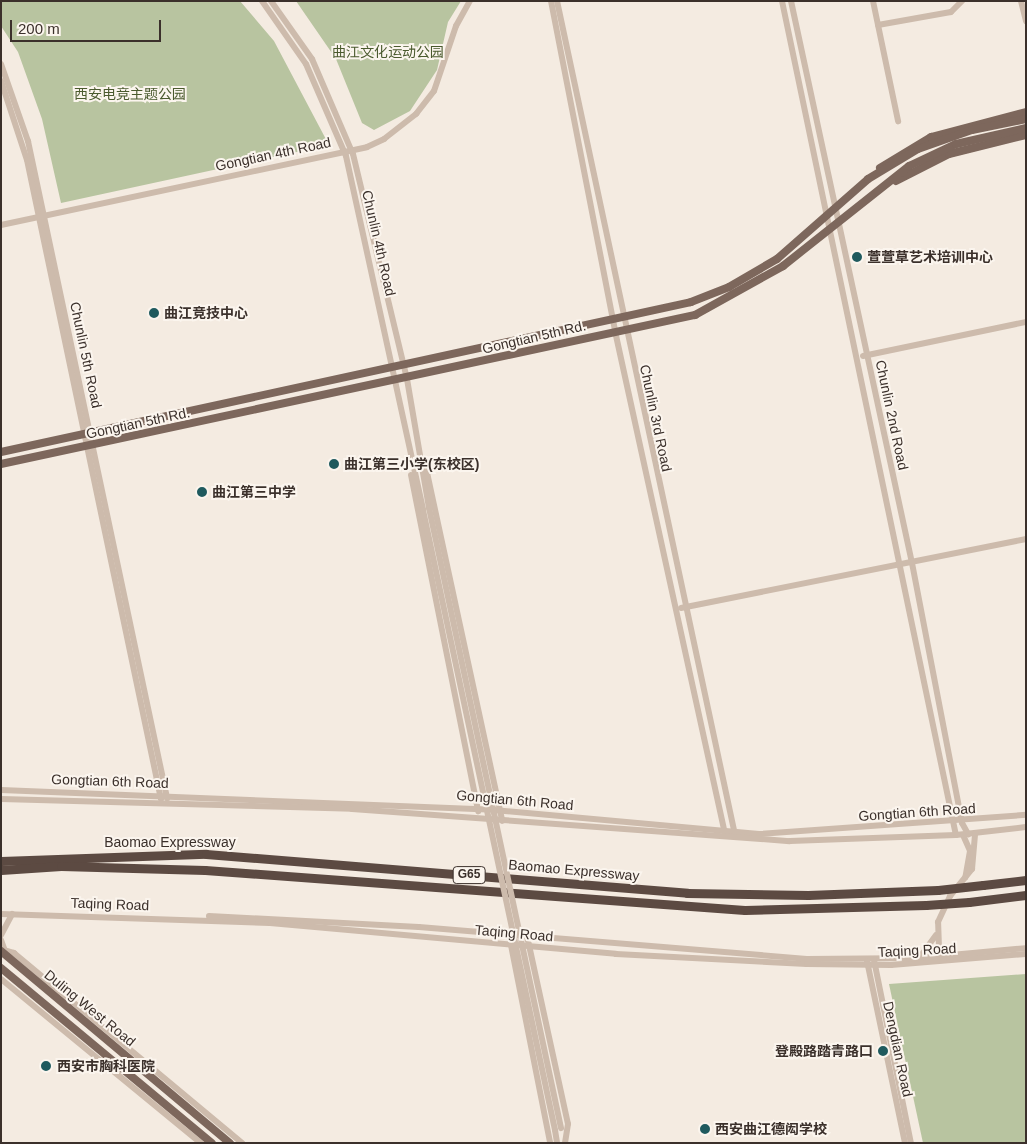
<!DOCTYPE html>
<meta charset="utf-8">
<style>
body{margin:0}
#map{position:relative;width:1027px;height:1144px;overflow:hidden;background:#f4ebe1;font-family:Arial,"Noto Sans SC",sans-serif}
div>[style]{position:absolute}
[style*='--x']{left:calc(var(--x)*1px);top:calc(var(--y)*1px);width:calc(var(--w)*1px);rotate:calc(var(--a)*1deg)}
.green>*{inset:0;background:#b8c4a0}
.minor>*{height:6px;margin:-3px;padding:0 3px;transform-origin:3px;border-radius:3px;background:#cdbbac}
.major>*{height:8px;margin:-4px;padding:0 4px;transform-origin:4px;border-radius:4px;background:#7d675c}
.highway>*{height:9px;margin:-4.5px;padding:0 4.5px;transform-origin:4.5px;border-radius:4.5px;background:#5c4a42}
.minor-bridge>*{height:6px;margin:-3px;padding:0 3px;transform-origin:3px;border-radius:3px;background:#cdbbac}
.highway-bridge>*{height:9px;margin:-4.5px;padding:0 4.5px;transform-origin:4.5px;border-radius:4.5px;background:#5c4a42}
.dots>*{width:14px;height:14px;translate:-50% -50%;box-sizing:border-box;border:2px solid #fbf5ee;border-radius:50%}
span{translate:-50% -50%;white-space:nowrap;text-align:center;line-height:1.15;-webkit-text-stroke:4px #fbf5ee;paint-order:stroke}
.shield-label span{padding:1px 4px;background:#fbf5ee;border:1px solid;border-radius:4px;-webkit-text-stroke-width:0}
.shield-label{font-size:12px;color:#3b302b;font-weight:700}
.park-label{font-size:14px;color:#4a5a2e}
.street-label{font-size:14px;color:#3b302b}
.poi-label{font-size:14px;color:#3b302b;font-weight:700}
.left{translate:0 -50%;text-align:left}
.right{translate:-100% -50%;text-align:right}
.frame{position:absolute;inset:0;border:2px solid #3b302b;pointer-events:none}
.scale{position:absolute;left:10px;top:20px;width:151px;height:22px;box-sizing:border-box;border:2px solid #3b302b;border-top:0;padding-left:6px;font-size:15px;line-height:18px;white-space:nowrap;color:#3b302b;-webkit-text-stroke:4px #fbf5ee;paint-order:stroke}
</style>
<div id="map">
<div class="green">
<i style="clip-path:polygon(1px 1px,240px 1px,274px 41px,329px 145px,61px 203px,42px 119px,18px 52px,1px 26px)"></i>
<i style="clip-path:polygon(296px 1px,461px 1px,448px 22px,437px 70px,410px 111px,374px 130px,362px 123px,336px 59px)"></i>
<i style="clip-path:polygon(1026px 974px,1026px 1143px,923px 1143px,889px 984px)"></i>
</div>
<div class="minor">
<i style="--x:262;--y:1;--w:77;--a:55.1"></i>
<i style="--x:306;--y:64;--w:100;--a:66.5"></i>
<i style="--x:346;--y:156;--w:362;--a:77.7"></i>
<i style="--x:271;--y:1;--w:71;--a:54.7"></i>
<i style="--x:312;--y:59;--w:103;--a:66.7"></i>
<i style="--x:353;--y:154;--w:231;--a:76.5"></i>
<i style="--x:407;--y:379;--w:131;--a:80.3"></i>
<i style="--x:551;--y:1;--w:336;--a:79"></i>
<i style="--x:615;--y:331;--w:515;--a:77.66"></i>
<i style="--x:557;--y:1;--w:853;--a:77.95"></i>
<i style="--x:782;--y:1;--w:852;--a:78.22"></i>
<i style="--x:791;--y:1;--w:575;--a:77.85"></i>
<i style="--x:912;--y:563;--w:265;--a:79.1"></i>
<i style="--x:962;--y:823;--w:13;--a:61"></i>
<i style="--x:873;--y:1;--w:123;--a:78.2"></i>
<i style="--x:1021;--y:1;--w:21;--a:76"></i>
<i style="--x:878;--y:25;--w:74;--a:-10.1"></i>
<i style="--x:951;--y:12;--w:16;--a:-45"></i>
<i style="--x:1;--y:64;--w:82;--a:70.7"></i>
<i style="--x:28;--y:141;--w:672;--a:78.05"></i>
<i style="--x:1;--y:81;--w:83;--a:71.8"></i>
<i style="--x:27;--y:160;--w:653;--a:78.16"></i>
<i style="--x:1;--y:225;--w:374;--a:-12"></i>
<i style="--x:367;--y:147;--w:19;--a:-25"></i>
<i style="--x:384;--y:139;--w:41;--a:-38"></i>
<i style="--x:416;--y:114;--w:29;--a:-52"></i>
<i style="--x:434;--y:91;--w:69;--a:-71.3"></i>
<i style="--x:456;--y:26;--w:29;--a:-61"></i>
<i style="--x:863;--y:356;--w:167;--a:-11.8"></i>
<i style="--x:426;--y:468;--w:361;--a:77.8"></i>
<i style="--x:411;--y:475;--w:343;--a:78.7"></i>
<i style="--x:681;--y:608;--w:352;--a:-11.3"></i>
<i style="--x:1;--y:790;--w:493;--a:2.3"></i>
<i style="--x:494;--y:810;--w:266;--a:5.2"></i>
<i style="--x:759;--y:834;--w:268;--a:-4.1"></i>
<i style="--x:1;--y:799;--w:351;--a:1.6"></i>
<i style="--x:352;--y:809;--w:439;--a:4.2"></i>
<i style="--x:790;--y:841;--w:166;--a:-2.1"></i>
<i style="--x:956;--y:835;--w:70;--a:-6.5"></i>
<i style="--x:963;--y:835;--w:17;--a:66"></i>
<i style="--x:970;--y:851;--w:27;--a:100"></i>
<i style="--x:1;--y:914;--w:269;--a:1.9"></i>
<i style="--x:270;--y:923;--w:347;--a:5.1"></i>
<i style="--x:616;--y:954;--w:191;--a:3"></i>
<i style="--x:807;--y:964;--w:84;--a:0.7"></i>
<i style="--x:891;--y:965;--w:135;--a:-4.7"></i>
<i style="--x:209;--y:916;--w:210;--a:3"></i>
<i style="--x:419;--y:927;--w:389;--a:4.7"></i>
<i style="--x:807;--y:959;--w:112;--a:-0.5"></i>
<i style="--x:919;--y:958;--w:107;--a:-5.3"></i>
<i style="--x:1;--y:935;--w:24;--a:-62"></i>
<i style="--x:509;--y:935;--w:212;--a:78.8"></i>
<i style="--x:527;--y:936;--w:192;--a:77.7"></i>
<i style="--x:568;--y:1124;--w:19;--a:99"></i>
<i style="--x:1;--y:940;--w:12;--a:70"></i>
<i style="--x:1;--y:949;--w:14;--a:17"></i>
<i style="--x:14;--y:953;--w:297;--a:39.8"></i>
<i style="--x:920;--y:957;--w:27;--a:-54"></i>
<i style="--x:947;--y:957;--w:12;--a:-132"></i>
<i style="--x:939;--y:948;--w:26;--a:-92"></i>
<i style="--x:938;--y:922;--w:29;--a:-65"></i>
<i style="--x:950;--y:896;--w:35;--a:-51"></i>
<i style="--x:972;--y:869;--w:36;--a:-85"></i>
<i style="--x:874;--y:960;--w:187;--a:78.6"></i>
<i style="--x:867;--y:961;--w:186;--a:78.2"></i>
<i style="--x:1;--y:979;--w:259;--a:39.4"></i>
<i style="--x:555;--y:1130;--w:13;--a:81"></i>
</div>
<div class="major">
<i style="--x:880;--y:168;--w:60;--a:-31.3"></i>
<i style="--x:931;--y:137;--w:98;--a:-14.7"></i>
<i style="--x:896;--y:181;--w:59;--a:-27"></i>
<i style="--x:949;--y:154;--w:79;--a:-13.9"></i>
<i style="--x:1;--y:452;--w:706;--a:-12.26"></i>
<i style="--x:691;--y:302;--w:41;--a:-21.5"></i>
<i style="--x:729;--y:287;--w:56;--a:-30.3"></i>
<i style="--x:777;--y:259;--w:121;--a:-41.3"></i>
<i style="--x:868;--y:179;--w:58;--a:-31"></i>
<i style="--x:918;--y:149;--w:57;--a:-19.4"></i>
<i style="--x:972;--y:130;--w:55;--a:-11.5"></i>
<i style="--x:1;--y:464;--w:710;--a:-12.12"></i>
<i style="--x:695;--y:315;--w:101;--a:-29.1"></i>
<i style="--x:783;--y:266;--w:161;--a:-38.4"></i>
<i style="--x:909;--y:166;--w:52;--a:-25.1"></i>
<i style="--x:956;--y:144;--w:72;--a:-12.9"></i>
<i style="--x:1;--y:951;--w:299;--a:40"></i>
<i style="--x:1;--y:968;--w:274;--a:39.7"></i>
</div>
<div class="highway">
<i style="--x:1;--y:861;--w:205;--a:-2"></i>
<i style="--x:206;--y:854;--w:483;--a:4.6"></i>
<i style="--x:687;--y:893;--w:121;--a:0.9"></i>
<i style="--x:808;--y:895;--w:130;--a:-2.2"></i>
<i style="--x:1;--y:870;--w:60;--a:-3.8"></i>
<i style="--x:61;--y:866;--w:144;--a:1.6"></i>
<i style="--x:205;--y:870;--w:541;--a:4.24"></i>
<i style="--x:745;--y:910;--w:181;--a:-1.6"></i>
<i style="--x:983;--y:885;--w:43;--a:-6.6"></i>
<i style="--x:969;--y:902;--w:57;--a:-7"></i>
</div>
<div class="minor-bridge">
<i style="--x:429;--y:508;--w:634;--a:77.98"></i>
<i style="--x:423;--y:510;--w:634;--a:77.98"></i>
</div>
<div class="highway-bridge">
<i style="--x:938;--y:890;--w:45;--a:-6.3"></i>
<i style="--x:926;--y:905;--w:43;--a:-4"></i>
</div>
<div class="dots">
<i style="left:857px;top:257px;background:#1f5a5e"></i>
<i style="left:154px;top:313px;background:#1f5a5e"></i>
<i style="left:334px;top:464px;background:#1f5a5e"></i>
<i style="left:202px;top:492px;background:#1f5a5e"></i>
<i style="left:883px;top:1051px;background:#1f5a5e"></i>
<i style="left:46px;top:1066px;background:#1f5a5e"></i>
<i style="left:705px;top:1129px;background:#1f5a5e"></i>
</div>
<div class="shield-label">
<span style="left:469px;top:875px">G65</span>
</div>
<div class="park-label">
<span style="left:388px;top:52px">曲江文化运动公园</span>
<span style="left:130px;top:94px">西安电竞主题公园</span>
</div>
<div class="street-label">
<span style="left:273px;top:154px;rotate:-12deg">Gongtian 4th Road</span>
<span style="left:379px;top:243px;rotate:77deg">Chunlin 4th Road</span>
<span style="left:534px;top:337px;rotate:-13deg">Gongtian 5th Rd.</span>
<span style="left:86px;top:355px;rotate:78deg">Chunlin 5th Road</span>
<span style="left:892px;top:415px;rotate:78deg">Chunlin 2nd Road</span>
<span style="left:656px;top:418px;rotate:78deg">Chunlin 3rd Road</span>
<span style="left:138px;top:423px;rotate:-12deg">Gongtian 5th Rd.</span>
<span style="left:110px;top:781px;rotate:2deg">Gongtian 6th Road</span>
<span style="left:515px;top:800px;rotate:5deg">Gongtian 6th Road</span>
<span style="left:917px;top:812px;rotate:-4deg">Gongtian 6th Road</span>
<span style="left:170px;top:842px">Baomao Expressway</span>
<span style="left:574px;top:870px;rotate:5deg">Baomao Expressway</span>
<span style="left:110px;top:904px;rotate:2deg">Taqing Road</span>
<span style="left:514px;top:933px;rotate:5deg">Taqing Road</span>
<span style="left:917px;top:950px;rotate:-3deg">Taqing Road</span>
<span style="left:90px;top:1008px;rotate:39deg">Duling West Road</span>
<span style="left:898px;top:1049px;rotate:78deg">Dengdian Road</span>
</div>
<div class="poi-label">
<span class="left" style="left:867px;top:257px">萱萱草艺术培训中心</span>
<span class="left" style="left:164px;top:313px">曲江竞技中心</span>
<span class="left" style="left:344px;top:464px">曲江第三小学(东校区)</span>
<span class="left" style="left:212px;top:492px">曲江第三中学</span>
<span class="right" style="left:873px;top:1051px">登殿路踏青路口</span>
<span class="left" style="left:57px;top:1066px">西安市胸科医院</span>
<span class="left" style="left:715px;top:1129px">西安曲江德闳学校</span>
</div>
<div class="frame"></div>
<div class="scale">200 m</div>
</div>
